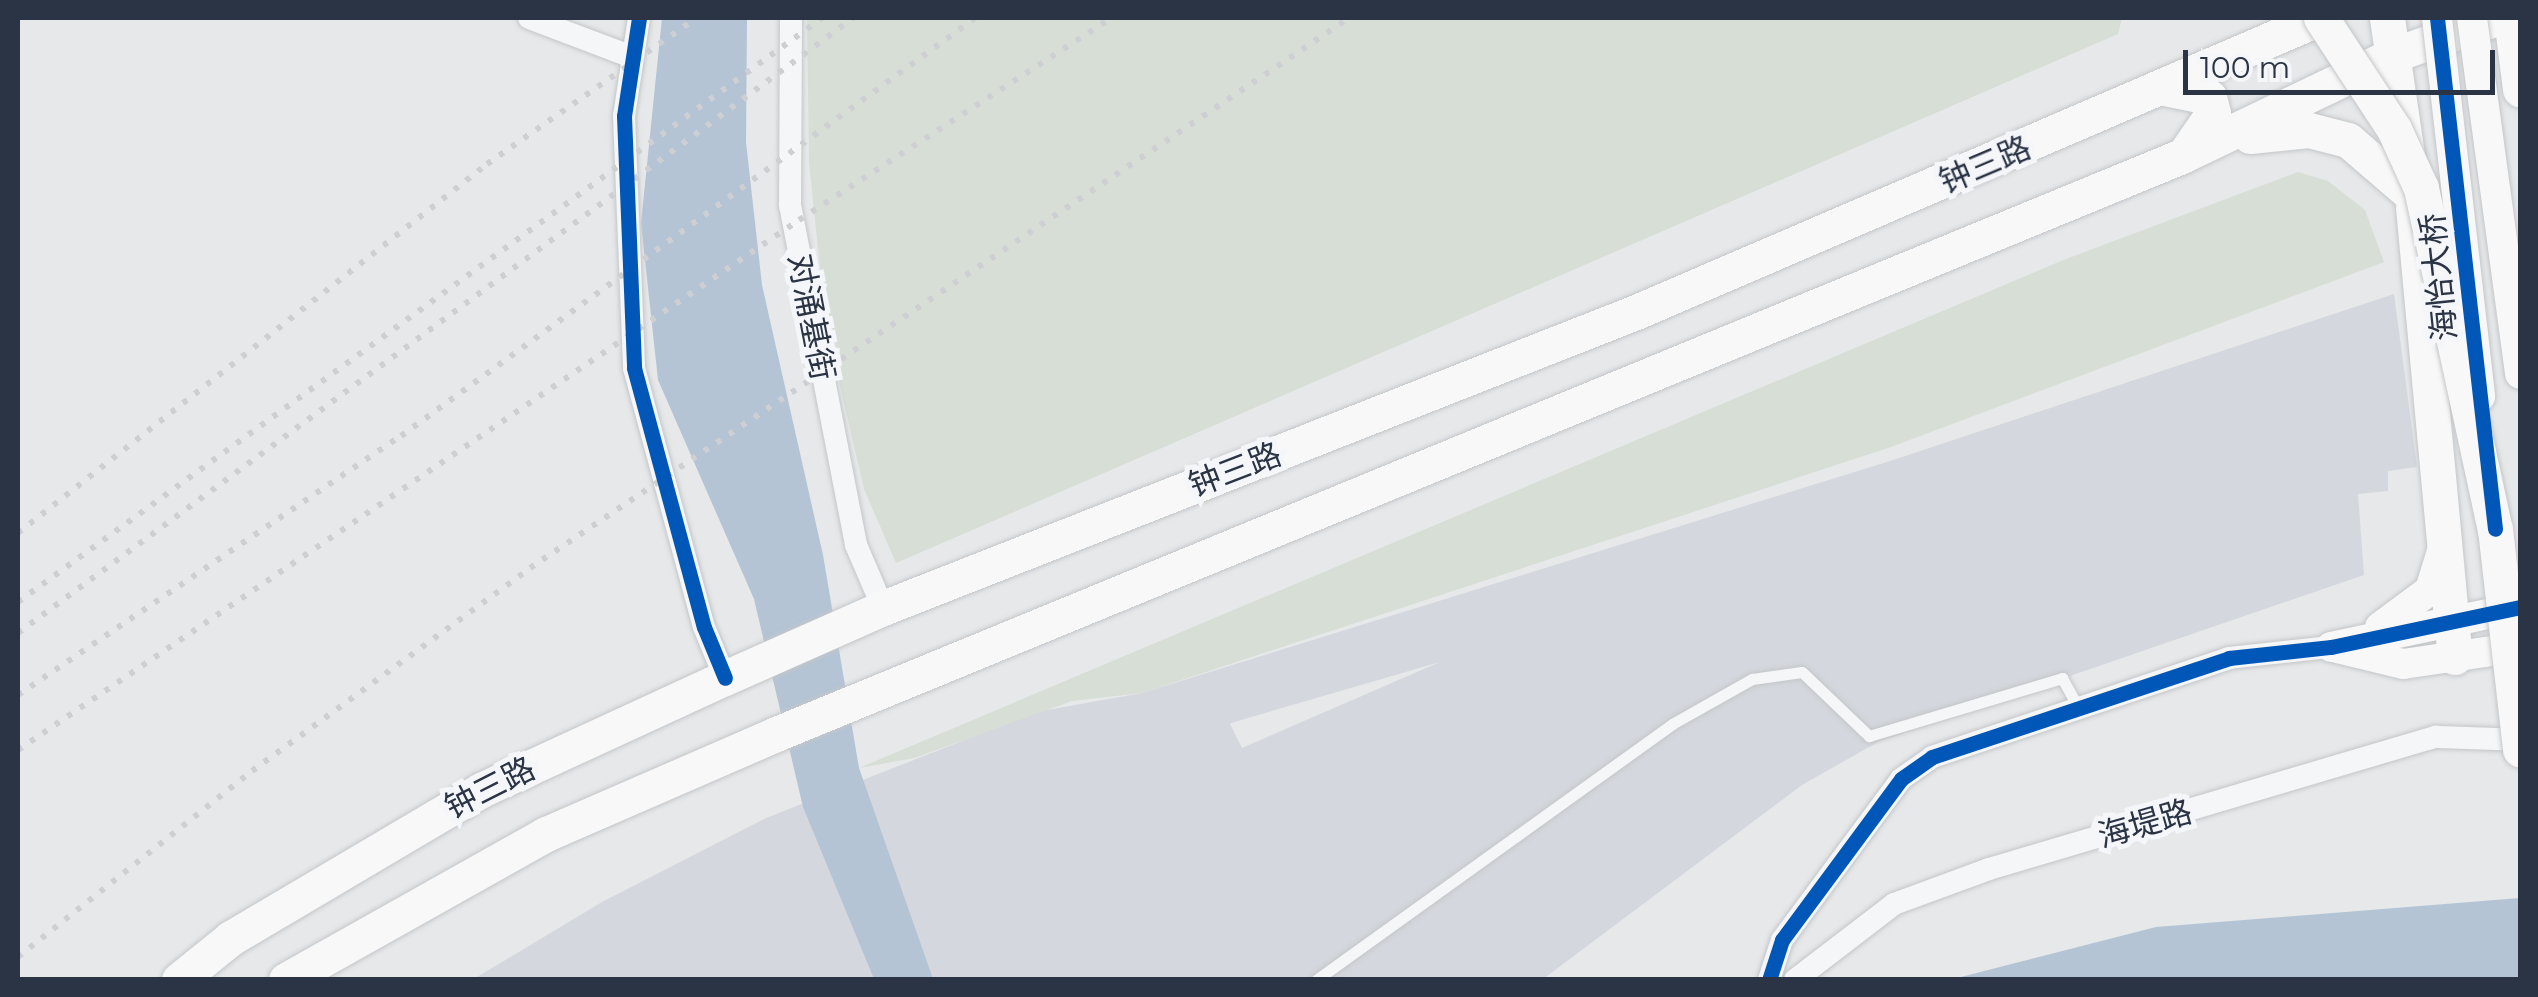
<!DOCTYPE html>
<meta charset="utf-8">
<style>
body{margin:0}
#map{position:relative;width:2538px;height:997px;overflow:hidden;background:#e6e8ea;font-family:Montserrat,"Noto Sans SC",sans-serif}
div>[style]{position:absolute}
[style*='--x']{left:calc(var(--x)*1px);top:calc(var(--y)*1px);width:calc(var(--w)*1px);rotate:calc(var(--a)*1deg)}
.built>*{inset:0;background:#d4d7dd}
.green>*{inset:0;background:#d6ded6}
.water>*{inset:0;background:#b4c4d5}
.roads{filter:drop-shadow(0 0 2px #c4c6c8) drop-shadow(0 0 2px #c4c6c8)}
.lane>*{height:11px;margin:-5.5px;padding:0 5.5px;transform-origin:5.5px;border-radius:5.5px;background:#f5f6f7}
.street>*{height:22px;margin:-11px;padding:0 11px;transform-origin:11px;border-radius:11px;background:#f5f6f7}
.secondary>*{height:30px;margin:-15px;padding:0 15px;transform-origin:15px;border-radius:15px;background:#f8f8f8}
.primary>*{height:35px;margin:-17.5px;padding:0 17.5px;transform-origin:17.5px;border-radius:17.5px;background:#f8f8f8}
.rail>*{height:6px;margin-top:-3px;transform-origin:0;background:repeating-linear-gradient(90deg,#cecfd2 0 5px,transparent 0 15px)}
.bridges{filter:drop-shadow(0 0 2px #c4c6c8) drop-shadow(0 0 2px #c4c6c8)}
.secondary-bridge>*{height:30px;margin:-15px;padding:0 15px;transform-origin:15px;border-radius:15px;background:#f8f8f8}
.primary-bridge>*{height:35px;margin:-17.5px;padding:0 17.5px;transform-origin:17.5px;border-radius:17.5px;background:#f8f8f8}
.cycleway>*{height:15px;margin:-7.5px;padding:0 7.5px;transform-origin:7.5px;border-radius:7.5px;background:#0057b8}
span{translate:-50% -50%;white-space:nowrap;text-align:center;line-height:1.15;-webkit-text-stroke:10px #f4f6f9;paint-order:stroke}
.street-label{font-size:32px;color:#2b3445}
.frame{position:absolute;inset:0;border:20px solid #2b3445;pointer-events:none}
.scale{position:absolute;left:2183px;top:50px;width:312px;height:45px;box-sizing:border-box;border:5px solid #2b3445;border-top:0;padding-left:12px;font-size:30px;line-height:35px;white-space:nowrap;color:#2b3445;-webkit-text-stroke:8px #f4f6f9;paint-order:stroke}
</style>
<div id="map">
<div class="built">
<i style="clip-path:polygon(evenodd,2394px 294px,2417px 467px,2388px 471px,2388px 491px,2358px 494px,2364px 575px,1878px 742px,1802px 785px,1543px 979px,472px 980px,602px 902px,766px 818px,1036px 712px,1142px 693px,1890px 461px,2394px 294px,1440px 662px,1242px 748px,1230px 724px,1231px 723px,1440px 662px)"></i>
</div>
<div class="green">
<i style="clip-path:polygon(807px 18px,2122px 18px,2118px 34px,896px 563px,864px 489px,826px 326px,809px 162px)"></i>
<i style="clip-path:polygon(2298px 172px,2328px 181px,2365px 210px,2384px 262px,1891px 447px,1142px 693px,1072px 701px,914px 758px,859px 768px,2066px 259px)"></i>
</div>
<div class="water">
<i style="clip-path:polygon(662px 18px,747px 18px,746px 142px,762px 285px,823px 555px,859px 768px,933px 979px,874px 979px,803px 807px,754px 599px,658px 380px,641px 223px)"></i>
<i style="clip-path:polygon(2520px 898px,2520px 979px,1953px 979px,2156px 927px)"></i>
</div>
<div class="roads">
<div class="lane">
<i style="--x:1316;--y:980;--w:438;--a:-35.7"></i>
<i style="--x:1672;--y:724;--w:92;--a:-29.4"></i>
<i style="--x:1752;--y:679;--w:50;--a:-8"></i>
<i style="--x:1802;--y:672;--w:93;--a:43.7"></i>
<i style="--x:1869;--y:736;--w:202;--a:-16.7"></i>
<i style="--x:2062;--y:678;--w:37;--a:61"></i>
</div>
<div class="street">
<i style="--x:529;--y:18;--w:110;--a:20.7"></i>
<i style="--x:639;--y:18;--w:99;--a:98.7"></i>
<i style="--x:624;--y:116;--w:252;--a:87.7"></i>
<i style="--x:634;--y:368;--w:268;--a:74.9"></i>
<i style="--x:704;--y:627;--w:55;--a:67.6"></i>
<i style="--x:791;--y:18;--w:187;--a:90.3"></i>
<i style="--x:790;--y:205;--w:346;--a:79"></i>
<i style="--x:856;--y:545;--w:69;--a:66.8"></i>
<i style="--x:1769;--y:980;--w:42;--a:-72"></i>
<i style="--x:1782;--y:940;--w:200;--a:-53.5"></i>
<i style="--x:1901;--y:779;--w:38;--a:-35"></i>
<i style="--x:1932;--y:757;--w:313;--a:-18.4"></i>
<i style="--x:2229;--y:658;--w:103;--a:-6.2"></i>
<i style="--x:1795;--y:980;--w:125;--a:-37.5"></i>
<i style="--x:1894;--y:904;--w:101;--a:-20.2"></i>
<i style="--x:1989;--y:869;--w:466;--a:-16.5"></i>
<i style="--x:2436;--y:737;--w:84;--a:2"></i>
</div>
<div class="secondary">
<i style="--x:2380;--y:627;--w:62;--a:-36.5"></i>
<i style="--x:2430;--y:590;--w:41;--a:-72.9"></i>
<i style="--x:2331;--y:647;--w:193;--a:-11.9"></i>
<i style="--x:2337;--y:648;--w:68;--a:13.6"></i>
<i style="--x:2403;--y:664;--w:118;--a:-8.3"></i>
</div>
<div class="primary">
<i style="--x:2387;--y:18;--w:138;--a:81.7"></i>
<i style="--x:2511;--y:18;--w:72;--a:82.8"></i>
<i style="--x:2165;--y:88;--w:45;--a:11.6"></i>
<i style="--x:2209;--y:97;--w:16;--a:76"></i>
<i style="--x:2213;--y:113;--w:47;--a:124.7"></i>
<i style="--x:2250;--y:136;--w:59;--a:-5.8"></i>
<i style="--x:2309;--y:130;--w:40;--a:14.4"></i>
<i style="--x:2348;--y:140;--w:84;--a:40.7"></i>
<i style="--x:2413;--y:207;--w:452;--a:84.7"></i>
<i style="--x:179;--y:980;--w:67;--a:-38.9"></i>
<i style="--x:231;--y:938;--w:291;--a:-30.6"></i>
<i style="--x:481;--y:790;--w:268;--a:-24.7"></i>
<i style="--x:725;--y:678;--w:173;--a:-23.9"></i>
<i style="--x:883;--y:608;--w:809;--a:-21.46"></i>
<i style="--x:1636;--y:312;--w:745;--a:-23.26"></i>
<i style="--x:286;--y:980;--w:298;--a:-29.3"></i>
<i style="--x:546;--y:834;--w:251;--a:-23.5"></i>
<i style="--x:776;--y:734;--w:1520;--a:-22.35"></i>
<i style="--x:2182;--y:156;--w:234;--a:-25.6"></i>
<i style="--x:2393;--y:55;--w:110;--a:-19.6"></i>
</div>
</div>
<div class="rail">
<i style="--x:18;--y:533;--w:597;--a:-38.19"></i>
<i style="--x:487;--y:164;--w:255;--a:-34.9"></i>
<i style="--x:18;--y:602;--w:994;--a:-35.99"></i>
<i style="--x:18;--y:633;--w:1037;--a:-36.37"></i>
<i style="--x:18;--y:695;--w:462;--a:-34.1"></i>
<i style="--x:401;--y:436;--w:710;--a:-36.06"></i>
<i style="--x:18;--y:750;--w:944;--a:-34.16"></i>
<i style="--x:799;--y:220;--w:372;--a:-32.9"></i>
<i style="--x:18;--y:957;--w:299;--a:-38.5"></i>
<i style="--x:252;--y:771;--w:344;--a:-36.1"></i>
<i style="--x:530;--y:568;--w:987;--a:-33.88"></i>
</div>
<div class="bridges">
<div class="secondary-bridge">
<i style="--x:2437;--y:18;--w:381;--a:83.5"></i>
<i style="--x:2472;--y:18;--w:359;--a:82.3"></i>
</div>
<div class="primary-bridge">
<i style="--x:2321;--y:18;--w:133;--a:56.7"></i>
<i style="--x:2394;--y:129;--w:65;--a:65.4"></i>
<i style="--x:2421;--y:188;--w:349;--a:77.8"></i>
<i style="--x:2495;--y:529;--w:222;--a:83.5"></i>
</div>
</div>
<div class="cycleway">
<i style="--x:639;--y:18;--w:99;--a:98.7"></i>
<i style="--x:624;--y:116;--w:252;--a:87.7"></i>
<i style="--x:634;--y:368;--w:268;--a:74.9"></i>
<i style="--x:704;--y:627;--w:55;--a:67.6"></i>
<i style="--x:2437;--y:18;--w:514;--a:83.52"></i>
<i style="--x:1769;--y:980;--w:42;--a:-72"></i>
<i style="--x:1782;--y:940;--w:200;--a:-53.5"></i>
<i style="--x:1901;--y:779;--w:38;--a:-35"></i>
<i style="--x:1932;--y:757;--w:313;--a:-18.4"></i>
<i style="--x:2229;--y:658;--w:103;--a:-6.2"></i>
<i style="--x:2331;--y:647;--w:193;--a:-11.9"></i>
</div>
<div class="street-label">
<span style="left:1985px;top:165px;rotate:-23deg">钟三路</span>
<span style="left:2439px;top:277px;rotate:-96deg">海怡大桥</span>
<span style="left:811px;top:317px;rotate:79deg">对涌基街</span>
<span style="left:1235px;top:470px;rotate:-21deg">钟三路</span>
<span style="left:490px;top:788px;rotate:-27deg">钟三路</span>
<span style="left:2145px;top:824px;rotate:-16deg">海堤路</span>
</div>
<div class="frame"></div>
<div class="scale">100 m</div>
</div>
